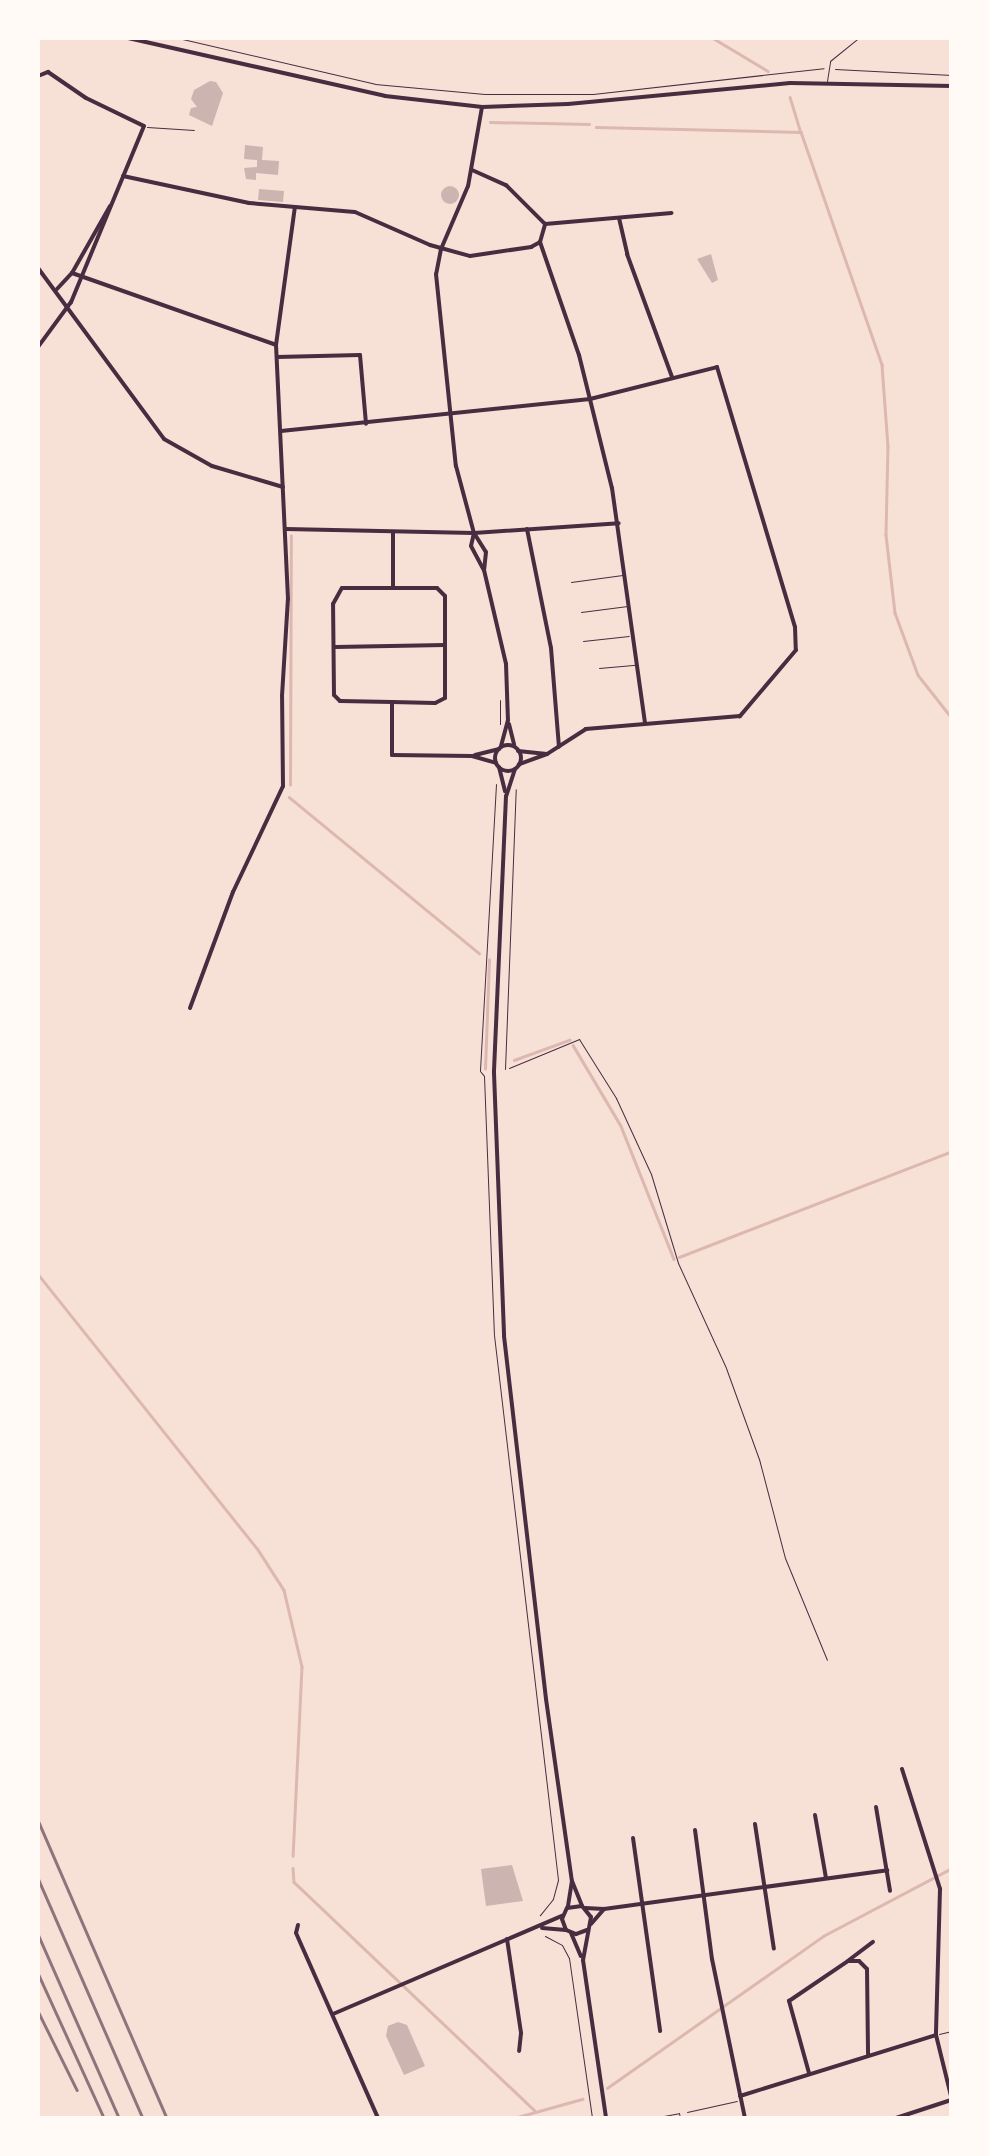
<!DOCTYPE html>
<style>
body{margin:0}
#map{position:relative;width:989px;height:2156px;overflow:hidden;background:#f7e1d7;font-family:Lato,sans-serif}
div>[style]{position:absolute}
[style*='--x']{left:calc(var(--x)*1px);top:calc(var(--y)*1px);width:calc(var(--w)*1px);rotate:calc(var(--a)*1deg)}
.stream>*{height:2.5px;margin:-1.25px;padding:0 1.25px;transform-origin:1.25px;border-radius:1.25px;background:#dcb8b0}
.building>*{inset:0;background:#ccb4b1}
.round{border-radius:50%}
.path>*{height:1px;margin:-0.5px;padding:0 0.5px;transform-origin:0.5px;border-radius:0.5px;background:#4a2c40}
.service>*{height:1px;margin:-0.5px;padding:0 0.5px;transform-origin:0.5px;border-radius:0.5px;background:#4a2c40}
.minor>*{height:4px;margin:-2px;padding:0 2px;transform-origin:2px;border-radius:2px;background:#4a2c40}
.tertiary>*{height:4px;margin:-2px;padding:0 2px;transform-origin:2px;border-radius:2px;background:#4a2c40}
.tertiary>.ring{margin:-2px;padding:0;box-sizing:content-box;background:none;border:4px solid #4a2c40;border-radius:50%}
.rail>*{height:2.5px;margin:-1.25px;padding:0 1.25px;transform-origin:1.25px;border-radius:1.25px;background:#8f747c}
span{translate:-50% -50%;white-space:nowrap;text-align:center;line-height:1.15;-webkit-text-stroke:9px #fffaf5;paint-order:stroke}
.frame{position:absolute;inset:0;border:40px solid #fffaf5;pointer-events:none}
</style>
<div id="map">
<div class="stream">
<i style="--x:713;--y:38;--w:64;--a:31"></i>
<i style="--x:790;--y:97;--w:34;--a:73"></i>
<i style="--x:490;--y:122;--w:99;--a:1.2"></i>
<i style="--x:596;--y:127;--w:205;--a:1.4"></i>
<i style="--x:801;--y:132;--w:247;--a:70.8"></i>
<i style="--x:882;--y:365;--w:81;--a:85.8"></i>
<i style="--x:888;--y:446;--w:89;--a:91.3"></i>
<i style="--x:886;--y:535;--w:79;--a:83.4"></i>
<i style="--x:895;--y:613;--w:66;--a:69.6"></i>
<i style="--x:918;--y:675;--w:55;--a:51.7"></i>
<i style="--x:290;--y:785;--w:249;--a:-89.8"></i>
<i style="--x:289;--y:797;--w:246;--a:39.4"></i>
<i style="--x:573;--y:1045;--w:94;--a:59.3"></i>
<i style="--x:621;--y:1126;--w:143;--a:68.3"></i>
<i style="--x:514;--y:1060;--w:59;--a:-20"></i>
<i style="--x:485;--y:1069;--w:109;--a:-87.9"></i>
<i style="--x:679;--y:1257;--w:293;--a:-21.2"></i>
<i style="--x:38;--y:1274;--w:351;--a:51.4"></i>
<i style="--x:257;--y:1548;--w:50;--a:57.3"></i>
<i style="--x:284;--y:1590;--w:79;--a:76.8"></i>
<i style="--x:302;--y:1667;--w:189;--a:92.7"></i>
<i style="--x:293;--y:1868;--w:14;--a:86"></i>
<i style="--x:294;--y:1882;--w:331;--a:43.5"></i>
<i style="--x:607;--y:2088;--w:264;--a:-35.1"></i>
<i style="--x:823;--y:1936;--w:146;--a:-27.8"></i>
<i style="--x:514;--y:2118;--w:71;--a:-15.6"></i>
</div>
<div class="building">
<i style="clip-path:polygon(210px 81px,216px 82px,223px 93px,212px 126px,189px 115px,191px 108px,197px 107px,191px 99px,194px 90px)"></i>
<i style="clip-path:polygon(245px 145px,263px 147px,262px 160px,279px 161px,278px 175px,256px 173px,256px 180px,246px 179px,244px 168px,257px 167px,257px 160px,244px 159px)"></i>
<i class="round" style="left:441px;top:186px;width:18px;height:18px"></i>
<i style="clip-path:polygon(259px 189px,284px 191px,283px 202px,258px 200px)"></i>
<i style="clip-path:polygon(711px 254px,718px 280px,712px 283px,697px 259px)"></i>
<i style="clip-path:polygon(512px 1865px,523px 1901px,486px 1906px,481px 1869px)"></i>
<i style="clip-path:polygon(398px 2022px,407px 2025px,425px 2066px,404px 2075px,386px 2036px,388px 2026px)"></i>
</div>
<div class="path">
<i style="--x:178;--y:38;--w:202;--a:13.1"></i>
<i style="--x:375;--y:84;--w:110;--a:5.2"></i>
<i style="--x:485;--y:94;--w:108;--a:0"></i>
<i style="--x:593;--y:94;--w:232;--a:-6.4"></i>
<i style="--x:835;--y:69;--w:117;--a:2.9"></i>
<i style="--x:500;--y:724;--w:24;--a:-90"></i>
<i style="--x:496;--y:784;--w:287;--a:93.2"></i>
<i style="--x:480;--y:1071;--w:6;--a:51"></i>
<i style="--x:484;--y:1076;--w:259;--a:87.8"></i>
<i style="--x:494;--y:1335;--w:549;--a:83.3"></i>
<i style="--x:558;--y:1880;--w:20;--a:105"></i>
<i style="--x:553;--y:1899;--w:21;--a:129"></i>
<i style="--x:509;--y:1068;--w:76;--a:-22.5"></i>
<i style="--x:579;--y:1039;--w:70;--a:57.9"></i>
<i style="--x:616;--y:1098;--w:84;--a:65.3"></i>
<i style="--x:651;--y:1174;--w:93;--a:73.1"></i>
<i style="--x:678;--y:1263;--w:115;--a:65.4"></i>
<i style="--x:726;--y:1368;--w:97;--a:70.1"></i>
<i style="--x:759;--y:1459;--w:102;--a:75.3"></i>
<i style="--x:785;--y:1558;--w:110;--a:67.6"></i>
<i style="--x:505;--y:1069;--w:280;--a:-87.8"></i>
<i style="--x:545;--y:1936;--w:19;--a:28"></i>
<i style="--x:562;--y:1945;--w:15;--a:62"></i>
<i style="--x:569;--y:1958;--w:162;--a:81.8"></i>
</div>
<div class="service">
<i style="--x:827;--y:81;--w:20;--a:-81"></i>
<i style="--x:830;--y:61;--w:36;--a:-39"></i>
<i style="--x:147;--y:127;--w:47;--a:3.7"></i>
<i style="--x:571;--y:582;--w:52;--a:-7.7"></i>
<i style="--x:581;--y:612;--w:47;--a:-7.3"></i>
<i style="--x:583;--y:641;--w:46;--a:-6.2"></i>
<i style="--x:599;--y:668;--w:37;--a:-5"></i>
<i style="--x:939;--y:2034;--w:13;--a:-13"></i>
<i style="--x:687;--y:2112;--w:51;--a:-12.4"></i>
<i style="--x:664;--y:2116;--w:15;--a:-11"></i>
<i style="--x:679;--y:2113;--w:5;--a:79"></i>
</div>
<div class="minor">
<i style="--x:38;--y:76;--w:11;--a:-22"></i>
<i style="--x:48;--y:72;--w:46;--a:34.4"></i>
<i style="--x:86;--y:98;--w:64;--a:25.8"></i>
<i style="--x:144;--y:126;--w:191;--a:112.5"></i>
<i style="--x:71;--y:302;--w:56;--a:126.3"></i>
<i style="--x:472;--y:170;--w:37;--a:24"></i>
<i style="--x:506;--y:185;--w:55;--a:45"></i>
<i style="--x:545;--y:224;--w:127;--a:-5"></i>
<i style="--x:123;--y:176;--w:129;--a:12.1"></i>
<i style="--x:249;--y:203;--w:106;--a:4.9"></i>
<i style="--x:355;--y:212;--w:82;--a:23.7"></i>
<i style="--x:430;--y:245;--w:41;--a:15.4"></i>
<i style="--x:470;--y:256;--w:62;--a:-8.4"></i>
<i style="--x:531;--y:247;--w:10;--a:-29"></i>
<i style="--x:540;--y:242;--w:19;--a:-74"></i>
<i style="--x:619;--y:218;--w:37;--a:77"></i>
<i style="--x:627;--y:254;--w:131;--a:69.9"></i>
<i style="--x:540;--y:242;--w:120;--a:71"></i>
<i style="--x:579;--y:355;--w:137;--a:76.1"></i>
<i style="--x:612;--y:488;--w:237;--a:82"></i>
<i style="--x:38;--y:268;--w:212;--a:53.6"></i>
<i style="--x:164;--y:439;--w:55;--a:29.4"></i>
<i style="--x:212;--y:466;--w:74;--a:16.5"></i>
<i style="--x:72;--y:273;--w:216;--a:19.4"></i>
<i style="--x:57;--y:289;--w:22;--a:-47"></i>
<i style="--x:72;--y:273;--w:77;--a:-60.4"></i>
<i style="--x:277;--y:357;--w:83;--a:-1.4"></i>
<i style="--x:360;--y:355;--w:69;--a:85"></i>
<i style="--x:281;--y:431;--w:311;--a:-5.9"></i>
<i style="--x:590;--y:399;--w:131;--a:-14.1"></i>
<i style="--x:717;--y:367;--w:271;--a:73.3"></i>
<i style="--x:795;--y:627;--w:23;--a:88"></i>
<i style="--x:796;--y:650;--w:87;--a:130.3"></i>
<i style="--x:740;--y:716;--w:155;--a:175.2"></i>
<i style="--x:586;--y:729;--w:46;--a:147.3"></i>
<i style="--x:547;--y:754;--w:30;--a:160"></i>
<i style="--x:286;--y:529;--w:188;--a:1.2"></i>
<i style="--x:474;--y:533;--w:145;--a:-3.9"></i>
<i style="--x:527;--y:529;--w:121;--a:78.6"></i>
<i style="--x:551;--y:648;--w:99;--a:85.4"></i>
<i style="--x:393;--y:532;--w:55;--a:90"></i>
<i style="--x:335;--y:647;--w:110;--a:-1"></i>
<i style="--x:392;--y:702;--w:52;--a:-178.9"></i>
<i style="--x:340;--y:701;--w:8;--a:-135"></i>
<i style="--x:334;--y:695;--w:91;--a:-90.6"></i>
<i style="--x:333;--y:604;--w:18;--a:-61"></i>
<i style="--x:342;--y:588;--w:95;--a:0"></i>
<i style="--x:437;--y:588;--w:11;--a:45"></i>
<i style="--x:445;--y:596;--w:102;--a:90"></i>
<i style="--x:445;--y:698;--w:11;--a:153"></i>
<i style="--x:435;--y:703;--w:43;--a:-178.7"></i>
<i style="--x:392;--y:702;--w:53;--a:90"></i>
<i style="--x:392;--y:755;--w:80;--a:0.7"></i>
<i style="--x:472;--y:756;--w:25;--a:16"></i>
<i style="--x:518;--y:751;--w:29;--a:6"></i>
<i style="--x:475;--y:755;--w:25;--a:-14"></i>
<i style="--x:190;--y:1008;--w:124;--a:-69.7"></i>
<i style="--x:233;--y:892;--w:117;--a:-64.7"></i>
<i style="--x:283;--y:786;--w:90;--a:-90.6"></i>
<i style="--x:282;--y:696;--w:97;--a:-86.5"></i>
<i style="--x:288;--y:599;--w:254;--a:-92.7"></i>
<i style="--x:276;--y:345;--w:139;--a:-82.2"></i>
<i style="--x:902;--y:1769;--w:126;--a:72.4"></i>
<i style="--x:940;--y:1889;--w:146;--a:91.6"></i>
<i style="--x:936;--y:2035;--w:67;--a:76.2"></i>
<i style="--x:876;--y:1807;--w:85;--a:80.5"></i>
<i style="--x:815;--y:1815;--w:64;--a:80.1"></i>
<i style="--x:755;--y:1824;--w:126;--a:81.4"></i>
<i style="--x:695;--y:1830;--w:130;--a:82.5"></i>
<i style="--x:712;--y:1959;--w:162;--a:78.3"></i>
<i style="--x:633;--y:1838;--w:195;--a:82"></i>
<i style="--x:585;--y:1908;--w:19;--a:3"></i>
<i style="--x:604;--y:1909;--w:286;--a:-7.8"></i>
<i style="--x:591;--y:1924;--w:20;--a:-49"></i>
<i style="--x:298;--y:1925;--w:8;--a:104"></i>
<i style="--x:296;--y:1933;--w:202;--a:66.1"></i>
<i style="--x:542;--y:1928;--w:24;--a:5"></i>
<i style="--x:507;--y:1939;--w:95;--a:81.5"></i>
<i style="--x:521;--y:2033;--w:18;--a:96"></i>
<i style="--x:849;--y:1960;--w:30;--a:-37"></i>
<i style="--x:333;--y:2014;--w:249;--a:-23.2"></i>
<i style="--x:809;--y:2073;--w:75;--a:-105.5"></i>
<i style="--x:789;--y:2001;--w:71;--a:-34.1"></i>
<i style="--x:848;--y:1961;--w:11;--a:0"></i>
<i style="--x:859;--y:1961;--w:11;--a:45"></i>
<i style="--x:867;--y:1969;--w:85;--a:89.3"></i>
<i style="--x:740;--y:2096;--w:205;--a:-17.3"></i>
<i style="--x:896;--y:2118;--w:58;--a:-18.1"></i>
</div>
<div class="tertiary">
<i style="--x:128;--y:38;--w:263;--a:12.7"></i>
<i style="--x:385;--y:96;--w:98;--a:6.5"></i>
<i style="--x:482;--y:107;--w:86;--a:-2"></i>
<i style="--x:568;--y:104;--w:223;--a:-5.4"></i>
<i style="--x:790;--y:83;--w:162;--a:1.1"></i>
<i style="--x:482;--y:107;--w:80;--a:100"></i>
<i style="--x:468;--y:186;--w:69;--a:113.2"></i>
<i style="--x:441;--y:249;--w:25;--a:101"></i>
<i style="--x:436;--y:274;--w:193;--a:84.1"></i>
<i style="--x:456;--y:466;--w:69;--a:75"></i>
<i style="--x:474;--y:533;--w:22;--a:58"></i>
<i style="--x:486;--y:552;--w:18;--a:96"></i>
<i style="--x:474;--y:533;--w:13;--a:103"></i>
<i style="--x:471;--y:546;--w:27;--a:62"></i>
<i style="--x:484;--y:570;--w:97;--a:76.8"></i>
<i style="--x:506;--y:664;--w:56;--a:88"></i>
<i style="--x:508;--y:720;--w:28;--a:105"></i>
<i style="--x:509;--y:724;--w:21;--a:76"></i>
<i class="ring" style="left:495px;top:745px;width:22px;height:22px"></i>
<i style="--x:499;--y:767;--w:25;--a:76"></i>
<i style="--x:515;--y:769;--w:28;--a:108"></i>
<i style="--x:506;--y:796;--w:277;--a:92.5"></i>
<i style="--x:494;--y:1073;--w:263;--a:87.8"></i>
<i style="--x:504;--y:1336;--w:365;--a:83.4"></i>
<i style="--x:546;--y:1699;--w:184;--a:81.9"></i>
<i style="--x:572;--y:1881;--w:27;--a:68"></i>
<i style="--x:568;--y:1906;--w:25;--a:-81"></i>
<i style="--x:587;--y:1930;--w:12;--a:160"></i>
<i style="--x:576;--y:1934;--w:11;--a:-158"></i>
<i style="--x:566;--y:1930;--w:12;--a:-110"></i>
<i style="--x:562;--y:1919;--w:12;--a:-66"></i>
<i style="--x:567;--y:1908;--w:15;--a:-8"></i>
<i style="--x:582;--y:1906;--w:14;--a:51"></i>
<i style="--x:591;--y:1917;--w:44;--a:100.5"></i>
<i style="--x:583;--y:1960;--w:160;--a:81.7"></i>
<i style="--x:571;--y:1933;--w:25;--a:67"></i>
</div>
<div class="rail">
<i style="--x:38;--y:1820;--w:325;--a:66.6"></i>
<i style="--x:38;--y:1878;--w:262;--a:66.4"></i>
<i style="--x:38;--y:1934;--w:201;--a:66.2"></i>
<i style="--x:38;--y:1973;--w:159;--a:65.5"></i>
<i style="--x:38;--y:2011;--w:88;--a:63.7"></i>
</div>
<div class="frame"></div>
</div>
